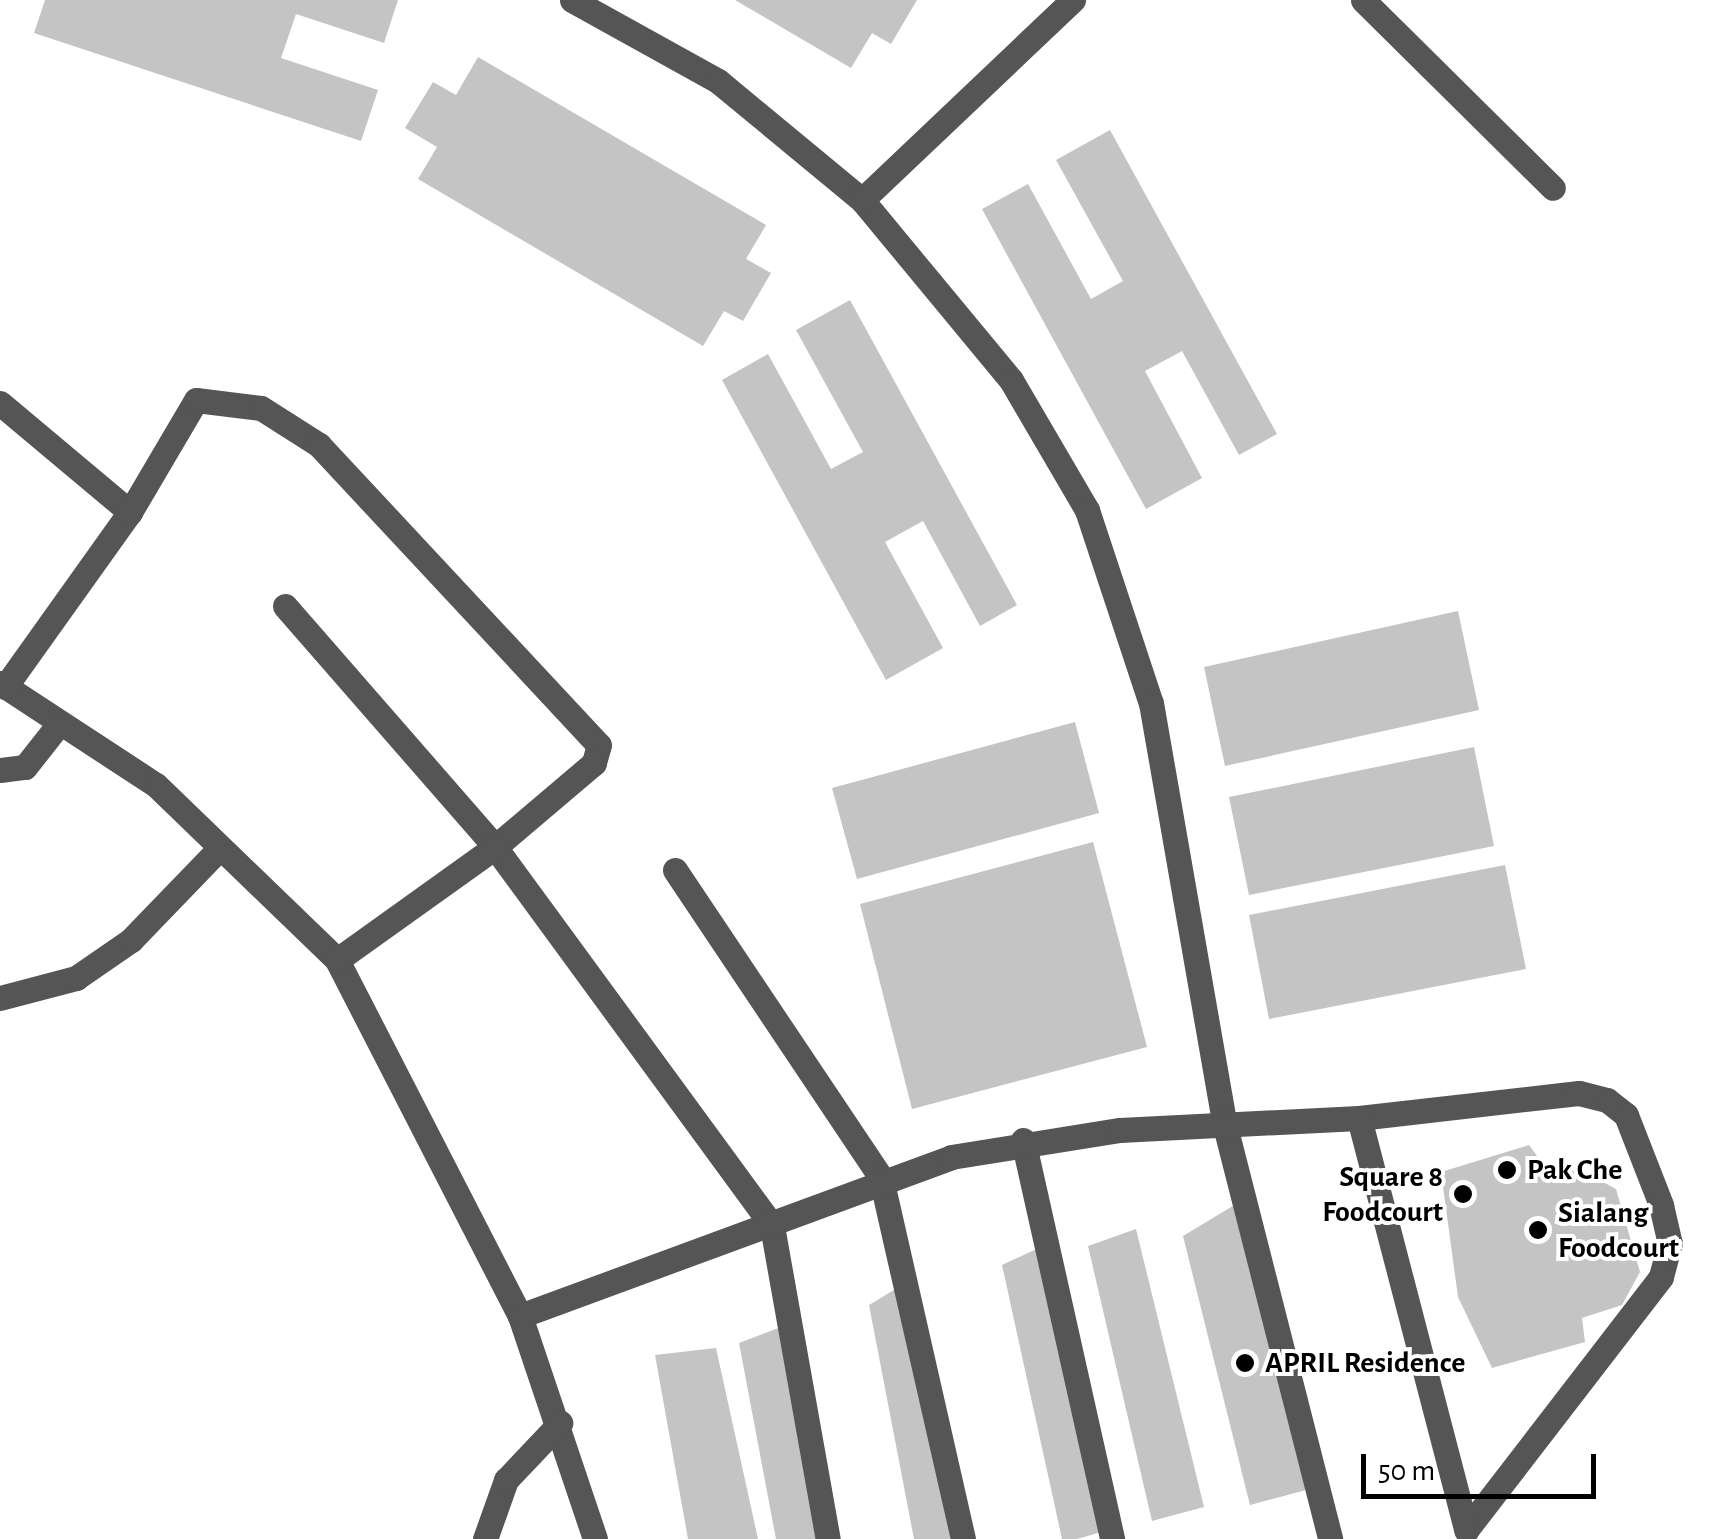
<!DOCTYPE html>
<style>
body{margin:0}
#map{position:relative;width:1726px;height:1539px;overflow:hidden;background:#fff;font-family:"Alegreya Sans",sans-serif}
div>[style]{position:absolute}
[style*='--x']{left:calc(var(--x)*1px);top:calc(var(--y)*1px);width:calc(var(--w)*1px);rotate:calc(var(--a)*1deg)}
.building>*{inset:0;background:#c4c4c4}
.minor>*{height:25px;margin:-12.5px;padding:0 12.5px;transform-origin:12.5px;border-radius:12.5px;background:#555}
.dots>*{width:28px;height:28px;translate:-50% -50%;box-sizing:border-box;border:5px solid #fff;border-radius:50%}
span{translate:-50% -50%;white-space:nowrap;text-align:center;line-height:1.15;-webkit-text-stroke:8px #fff;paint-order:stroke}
.poi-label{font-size:30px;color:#000;font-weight:700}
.left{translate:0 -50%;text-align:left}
.right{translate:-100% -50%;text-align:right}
.scale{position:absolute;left:1361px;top:1454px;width:235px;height:45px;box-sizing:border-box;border:5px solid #000;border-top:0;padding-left:12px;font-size:30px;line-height:35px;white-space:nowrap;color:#000;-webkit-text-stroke:8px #fff;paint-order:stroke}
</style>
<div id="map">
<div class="building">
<i style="clip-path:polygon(45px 0,398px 0,384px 43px,296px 14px,281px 58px,378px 90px,361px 141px,34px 33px)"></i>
<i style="clip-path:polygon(735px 0,917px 0,891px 44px,872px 33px,851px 68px)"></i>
<i style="clip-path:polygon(478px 57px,766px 225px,746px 259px,771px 273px,743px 321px,724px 311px,703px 346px,418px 179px,437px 147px,405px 128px,433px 82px,456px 95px)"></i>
<i style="clip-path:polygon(1110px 130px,1277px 434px,1239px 455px,1182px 351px,1145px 371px,1202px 478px,1146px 509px,982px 209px,1028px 184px,1091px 299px,1123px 281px,1056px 160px)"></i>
<i style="clip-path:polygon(850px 300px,1017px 605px,980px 626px,923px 521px,885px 542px,943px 648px,886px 680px,722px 380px,768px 354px,831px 469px,863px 452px,796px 330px)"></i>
<i style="clip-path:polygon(1458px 611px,1479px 710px,1225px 766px,1204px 667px)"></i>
<i style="clip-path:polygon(1075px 722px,1099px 813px,857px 879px,832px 788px)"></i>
<i style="clip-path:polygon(1474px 747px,1494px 846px,1249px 895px,1229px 797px)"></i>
<i style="clip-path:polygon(1093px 842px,1147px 1047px,912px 1109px,860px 904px)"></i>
<i style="clip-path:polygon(1505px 865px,1526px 969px,1269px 1019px,1249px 915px)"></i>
<i style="clip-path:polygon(1529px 1145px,1549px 1172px,1581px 1170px,1616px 1189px,1640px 1272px,1622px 1305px,1582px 1318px,1585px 1342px,1492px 1368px,1458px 1297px,1441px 1172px)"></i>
<i style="clip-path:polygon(1236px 1204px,1306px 1490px,1250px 1505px,1183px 1236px)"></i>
<i style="clip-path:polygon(1136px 1229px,1204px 1507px,1152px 1521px,1088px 1246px)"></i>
<i style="clip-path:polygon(1041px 1247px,1105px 1531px,1077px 1539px,1062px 1539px,1002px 1265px)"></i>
<i style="clip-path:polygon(899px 1287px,957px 1539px,914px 1539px,869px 1305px)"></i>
<i style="clip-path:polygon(781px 1327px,823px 1539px,776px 1539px,739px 1343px)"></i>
<i style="clip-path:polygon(716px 1348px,758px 1539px,688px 1539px,655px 1355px)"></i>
</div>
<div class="minor">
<i style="--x:572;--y:0;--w:167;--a:29"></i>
<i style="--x:718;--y:81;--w:187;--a:39.6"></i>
<i style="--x:862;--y:200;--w:234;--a:50.4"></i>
<i style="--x:1011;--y:380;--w:151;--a:59.7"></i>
<i style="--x:1087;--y:510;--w:203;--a:71.7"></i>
<i style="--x:1151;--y:703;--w:425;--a:80.1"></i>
<i style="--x:1224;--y:1122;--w:430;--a:75.7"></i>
<i style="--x:1363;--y:0;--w:267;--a:44.7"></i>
<i style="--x:862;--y:200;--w:291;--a:-43.5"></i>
<i style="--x:0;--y:403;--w:170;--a:40"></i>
<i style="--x:285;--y:606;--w:320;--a:48.9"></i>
<i style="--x:495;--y:847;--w:469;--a:53.8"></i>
<i style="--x:772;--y:1226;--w:318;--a:79.9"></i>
<i style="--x:0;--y:683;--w:186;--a:33.2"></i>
<i style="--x:156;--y:785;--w:252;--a:44"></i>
<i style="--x:337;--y:960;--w:400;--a:62.8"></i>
<i style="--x:520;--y:1316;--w:235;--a:71.4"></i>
<i style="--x:5;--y:687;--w:215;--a:-54.5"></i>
<i style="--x:130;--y:512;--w:130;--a:-59.5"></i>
<i style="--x:196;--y:400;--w:65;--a:7"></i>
<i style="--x:261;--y:408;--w:69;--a:32.5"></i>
<i style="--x:319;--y:445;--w:410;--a:47"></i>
<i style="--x:599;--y:745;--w:19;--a:106"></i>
<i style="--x:594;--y:763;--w:130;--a:139.7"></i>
<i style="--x:495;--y:847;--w:194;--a:144.4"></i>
<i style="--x:0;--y:770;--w:25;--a:-7"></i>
<i style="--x:25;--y:767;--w:55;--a:-51.7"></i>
<i style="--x:675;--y:870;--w:371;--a:56.2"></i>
<i style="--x:881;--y:1178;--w:370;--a:77.2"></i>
<i style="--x:0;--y:998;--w:79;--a:-14.7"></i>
<i style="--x:76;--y:978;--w:67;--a:-34.6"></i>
<i style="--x:131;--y:940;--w:127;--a:-46"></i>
<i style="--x:1359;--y:1118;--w:221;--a:-6.5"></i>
<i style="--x:1579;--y:1093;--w:29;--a:14"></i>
<i style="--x:1607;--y:1100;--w:24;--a:38"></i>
<i style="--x:1626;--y:1115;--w:97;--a:68.7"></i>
<i style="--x:1661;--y:1205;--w:39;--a:77"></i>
<i style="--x:1670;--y:1243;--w:35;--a:105"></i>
<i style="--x:1661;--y:1277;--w:319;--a:127.6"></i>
<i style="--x:1023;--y:1140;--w:409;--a:77.4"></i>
<i style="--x:520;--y:1316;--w:459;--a:-20.2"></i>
<i style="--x:951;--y:1157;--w:171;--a:-9.1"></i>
<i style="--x:1120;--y:1130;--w:239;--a:-2.9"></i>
<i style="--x:1359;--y:1118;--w:426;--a:75.4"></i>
<i style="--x:485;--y:1539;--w:63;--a:-70.4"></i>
<i style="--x:506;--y:1480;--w:79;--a:-46.5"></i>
</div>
<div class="dots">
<i style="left:1507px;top:1170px;background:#000"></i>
<i style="left:1463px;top:1194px;background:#000"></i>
<i style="left:1538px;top:1230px;background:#000"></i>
<i style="left:1245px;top:1363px;background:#000"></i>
</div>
<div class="poi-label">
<span class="left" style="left:1527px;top:1170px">Pak Che</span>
<span class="right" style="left:1443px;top:1194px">Square 8<br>Foodcourt</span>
<span class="left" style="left:1558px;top:1230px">Sialang<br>Foodcourt</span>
<span class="left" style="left:1265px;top:1363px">APRIL Residence</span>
</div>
<div class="scale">50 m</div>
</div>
